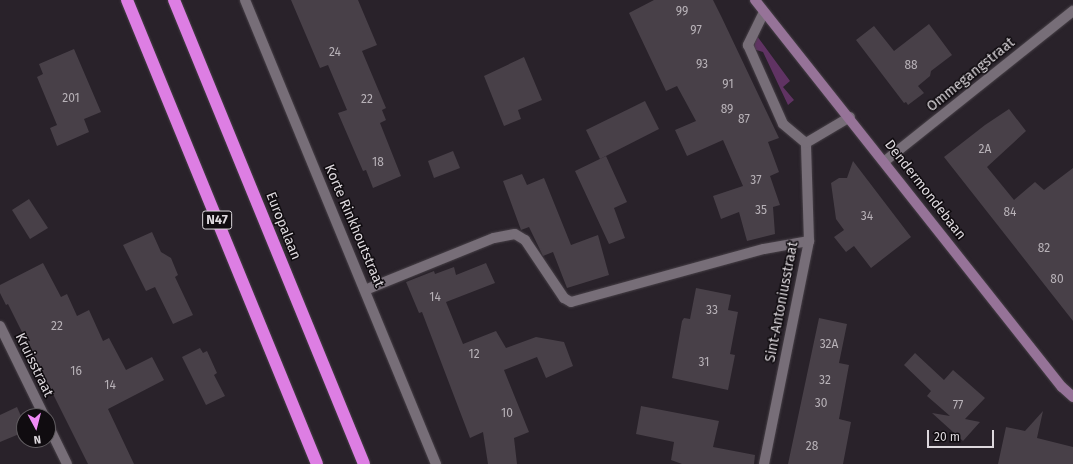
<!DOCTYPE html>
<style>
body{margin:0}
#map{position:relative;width:1073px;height:464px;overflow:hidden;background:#29222a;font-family:"Fira Sans",sans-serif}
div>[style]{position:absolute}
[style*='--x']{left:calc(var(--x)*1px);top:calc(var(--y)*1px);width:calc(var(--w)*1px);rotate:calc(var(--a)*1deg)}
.green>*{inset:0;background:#603363}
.building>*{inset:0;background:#484048}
.roads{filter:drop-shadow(0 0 1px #474047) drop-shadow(0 0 1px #474047)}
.lane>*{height:10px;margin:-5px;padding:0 5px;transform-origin:5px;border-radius:5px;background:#776e78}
.street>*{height:10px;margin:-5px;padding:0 5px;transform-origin:5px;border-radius:5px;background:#776e78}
.secondary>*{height:10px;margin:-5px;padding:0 5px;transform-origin:5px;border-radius:5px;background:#967398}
.highway>*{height:12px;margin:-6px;padding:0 6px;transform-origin:6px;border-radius:6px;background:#dd7ee3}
span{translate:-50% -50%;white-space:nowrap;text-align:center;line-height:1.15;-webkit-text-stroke:3px #100c10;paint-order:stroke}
.number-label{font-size:12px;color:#b8b2b8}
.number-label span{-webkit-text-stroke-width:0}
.shield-label span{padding:1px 3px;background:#100c10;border:1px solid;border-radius:3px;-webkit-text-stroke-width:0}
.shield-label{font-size:13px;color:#ddd8dd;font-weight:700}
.street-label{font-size:14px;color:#ddd8dd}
.north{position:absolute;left:16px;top:408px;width:40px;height:40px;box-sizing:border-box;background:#100c10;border:1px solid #625e62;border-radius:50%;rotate:173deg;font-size:11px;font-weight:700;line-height:16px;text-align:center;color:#ddd8dd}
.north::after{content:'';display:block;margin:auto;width:14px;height:18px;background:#f08bf6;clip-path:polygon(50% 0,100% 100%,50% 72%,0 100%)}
.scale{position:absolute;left:927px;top:430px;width:67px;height:18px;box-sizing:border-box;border:2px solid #ddd8dd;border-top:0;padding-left:5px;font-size:12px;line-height:14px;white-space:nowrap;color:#ddd8dd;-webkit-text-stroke:3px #100c10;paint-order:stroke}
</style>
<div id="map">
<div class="green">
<i style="clip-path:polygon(757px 36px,790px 81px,783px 87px,794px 100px,788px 105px,763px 52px,753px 49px)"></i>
</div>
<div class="building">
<i style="clip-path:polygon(291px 0,358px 0,377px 45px,362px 51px,386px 108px,382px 110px,386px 120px,380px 123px,401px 176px,373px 188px,366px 170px,363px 171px,338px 113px,347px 110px,328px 65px,320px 68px)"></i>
<i style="clip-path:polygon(654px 0,713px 0,722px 18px,779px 138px,768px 142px,779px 172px,770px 176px,780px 205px,773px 207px,775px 234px,747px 241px,739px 212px,721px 219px,713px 196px,743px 186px,723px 140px,687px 156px,675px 130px,696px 121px,677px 86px,666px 91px,629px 13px)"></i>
<i style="clip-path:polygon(929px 24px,952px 55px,931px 71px,930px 76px,918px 86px,924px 93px,908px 105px,906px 102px,904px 103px,856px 40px,874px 26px,894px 51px)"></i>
<i style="clip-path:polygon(74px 49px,101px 112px,84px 119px,89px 132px,57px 146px,50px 128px,57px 125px,37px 77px,43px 74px,39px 64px)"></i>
<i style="clip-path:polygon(524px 57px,542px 100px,518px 110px,521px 119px,504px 126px,484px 76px)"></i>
<i style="clip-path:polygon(645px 101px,659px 129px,600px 159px,586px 130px)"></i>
<i style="clip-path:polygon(1009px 109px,1026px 131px,987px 167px,1014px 200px,1035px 182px,1044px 190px,1073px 168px,1073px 321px,944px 157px,985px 125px)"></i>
<i style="clip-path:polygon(453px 151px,460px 168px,434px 178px,428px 161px)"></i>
<i style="clip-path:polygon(606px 156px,627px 202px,614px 208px,625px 238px,609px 244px,575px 171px)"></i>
<i style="clip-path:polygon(853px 161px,911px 237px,871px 268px,854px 246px,846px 252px,834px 237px,844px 230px,836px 219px,831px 183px,839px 178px,847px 178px)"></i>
<i style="clip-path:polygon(522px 174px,527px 185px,544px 178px,571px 245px,598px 235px,609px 275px,567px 288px,553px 252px,543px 256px,529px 227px,521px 230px,503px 181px)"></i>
<i style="clip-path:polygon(29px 199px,48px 228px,30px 239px,12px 210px)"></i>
<i style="clip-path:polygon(152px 232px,161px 252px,171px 258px,178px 275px,175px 277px,193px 315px,173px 324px,155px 287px,146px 291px,123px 245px)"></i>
<i style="clip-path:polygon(43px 263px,61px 297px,67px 294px,77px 316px,89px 310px,103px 341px,109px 338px,126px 370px,152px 357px,164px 380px,108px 409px,134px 464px,88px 464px,8px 304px,6px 305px,0 293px,0 285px)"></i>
<i style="clip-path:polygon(486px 263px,495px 283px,446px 302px,463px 344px,496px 331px,506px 348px,536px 337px,564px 342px,573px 366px,546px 378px,537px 357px,504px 370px,529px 432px,514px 438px,517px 464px,488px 464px,483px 432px,470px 438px,422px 312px,419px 313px,406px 282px,434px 271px,435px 274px,454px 267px,456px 275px)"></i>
<i style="clip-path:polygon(696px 288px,731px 295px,728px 310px,738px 312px,730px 354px,735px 355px,728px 390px,672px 378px,682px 321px,684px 318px,690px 319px)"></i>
<i style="clip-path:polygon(819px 318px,847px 324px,839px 363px,849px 365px,839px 419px,851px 422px,843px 464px,788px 464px)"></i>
<i style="clip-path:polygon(200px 348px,203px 353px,207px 351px,217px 373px,214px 375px,225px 396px,206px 405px,182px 357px)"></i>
<i style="clip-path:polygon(915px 353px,944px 380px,953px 370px,985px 398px,965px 419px,980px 422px,963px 441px,932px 413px,950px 416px,927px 396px,931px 391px,904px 365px)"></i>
<i style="clip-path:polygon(641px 406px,719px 421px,713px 447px,755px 455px,754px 464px,682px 464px,671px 460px,674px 442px,636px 434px)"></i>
<i style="clip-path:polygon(17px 407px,24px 423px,24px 432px,0 442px,0 415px)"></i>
<i style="clip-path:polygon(1043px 411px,1037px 438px,1073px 447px,1073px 464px,998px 464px,1006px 427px,1025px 431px)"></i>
</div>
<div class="roads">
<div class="lane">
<i style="--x:365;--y:290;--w:139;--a:-22"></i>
<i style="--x:494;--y:238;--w:21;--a:-11"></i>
<i style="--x:515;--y:234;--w:12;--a:31"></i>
<i style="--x:525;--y:240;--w:70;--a:56.1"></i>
<i style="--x:564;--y:298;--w:8;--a:30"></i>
<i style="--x:571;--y:302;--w:200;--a:-15.4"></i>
<i style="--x:764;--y:249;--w:46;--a:-10.1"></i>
</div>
<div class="street">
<i style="--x:245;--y:0;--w:502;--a:67.63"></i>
<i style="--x:764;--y:12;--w:37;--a:116"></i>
<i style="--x:748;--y:45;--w:86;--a:66.1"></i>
<i style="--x:783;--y:124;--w:30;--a:40"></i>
<i style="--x:885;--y:161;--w:241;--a:-38.6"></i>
<i style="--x:0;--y:326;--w:100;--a:63.9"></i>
<i style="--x:48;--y:425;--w:43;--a:64"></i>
<i style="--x:764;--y:464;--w:227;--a:-78.6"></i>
<i style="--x:809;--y:241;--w:98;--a:-91.8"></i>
<i style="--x:806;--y:143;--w:51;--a:-30.6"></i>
</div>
<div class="secondary">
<i style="--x:755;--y:0;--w:494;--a:51.6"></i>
<i style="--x:1062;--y:387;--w:15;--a:42"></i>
</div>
<div class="highway">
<i style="--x:127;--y:0;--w:501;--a:67.73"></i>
<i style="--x:174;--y:0;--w:501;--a:67.73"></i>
</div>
</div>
<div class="number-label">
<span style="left:682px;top:12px">99</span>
<span style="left:696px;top:31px">97</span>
<span style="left:335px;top:53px">24</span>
<span style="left:702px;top:65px">93</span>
<span style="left:911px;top:66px">88</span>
<span style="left:728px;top:85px">91</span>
<span style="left:71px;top:99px">201</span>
<span style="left:367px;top:100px">22</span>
<span style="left:727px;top:110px">89</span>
<span style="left:744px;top:120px">87</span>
<span style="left:985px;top:150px">2A</span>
<span style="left:378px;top:163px">18</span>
<span style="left:756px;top:181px">37</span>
<span style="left:761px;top:211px">35</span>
<span style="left:1010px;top:213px">84</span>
<span style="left:867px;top:217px">34</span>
<span style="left:1044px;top:249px">82</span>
<span style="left:1057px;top:280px">80</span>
<span style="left:435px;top:298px">14</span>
<span style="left:712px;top:311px">33</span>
<span style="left:57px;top:327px">22</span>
<span style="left:829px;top:345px">32A</span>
<span style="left:474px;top:355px">12</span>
<span style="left:704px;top:363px">31</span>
<span style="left:76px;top:372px">16</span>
<span style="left:825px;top:381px">32</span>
<span style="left:110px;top:386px">14</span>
<span style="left:821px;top:404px">30</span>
<span style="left:958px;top:406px">77</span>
<span style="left:507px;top:414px">10</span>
<span style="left:812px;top:447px">28</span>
</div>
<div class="shield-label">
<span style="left:217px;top:220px">N47</span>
</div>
<div class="street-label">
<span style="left:971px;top:75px;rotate:-39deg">Ommegangstraat</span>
<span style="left:925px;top:190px;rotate:52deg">Dendermondebaan</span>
<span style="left:283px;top:226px;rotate:68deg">Europalaan</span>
<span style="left:354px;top:226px;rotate:67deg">Korte Rinkhoutstraat</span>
<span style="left:782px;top:302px;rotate:-79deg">Sint-Antoniusstraat</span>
<span style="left:34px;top:365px;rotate:64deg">Kruisstraat</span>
</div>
<div class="north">N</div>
<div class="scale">20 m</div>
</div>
